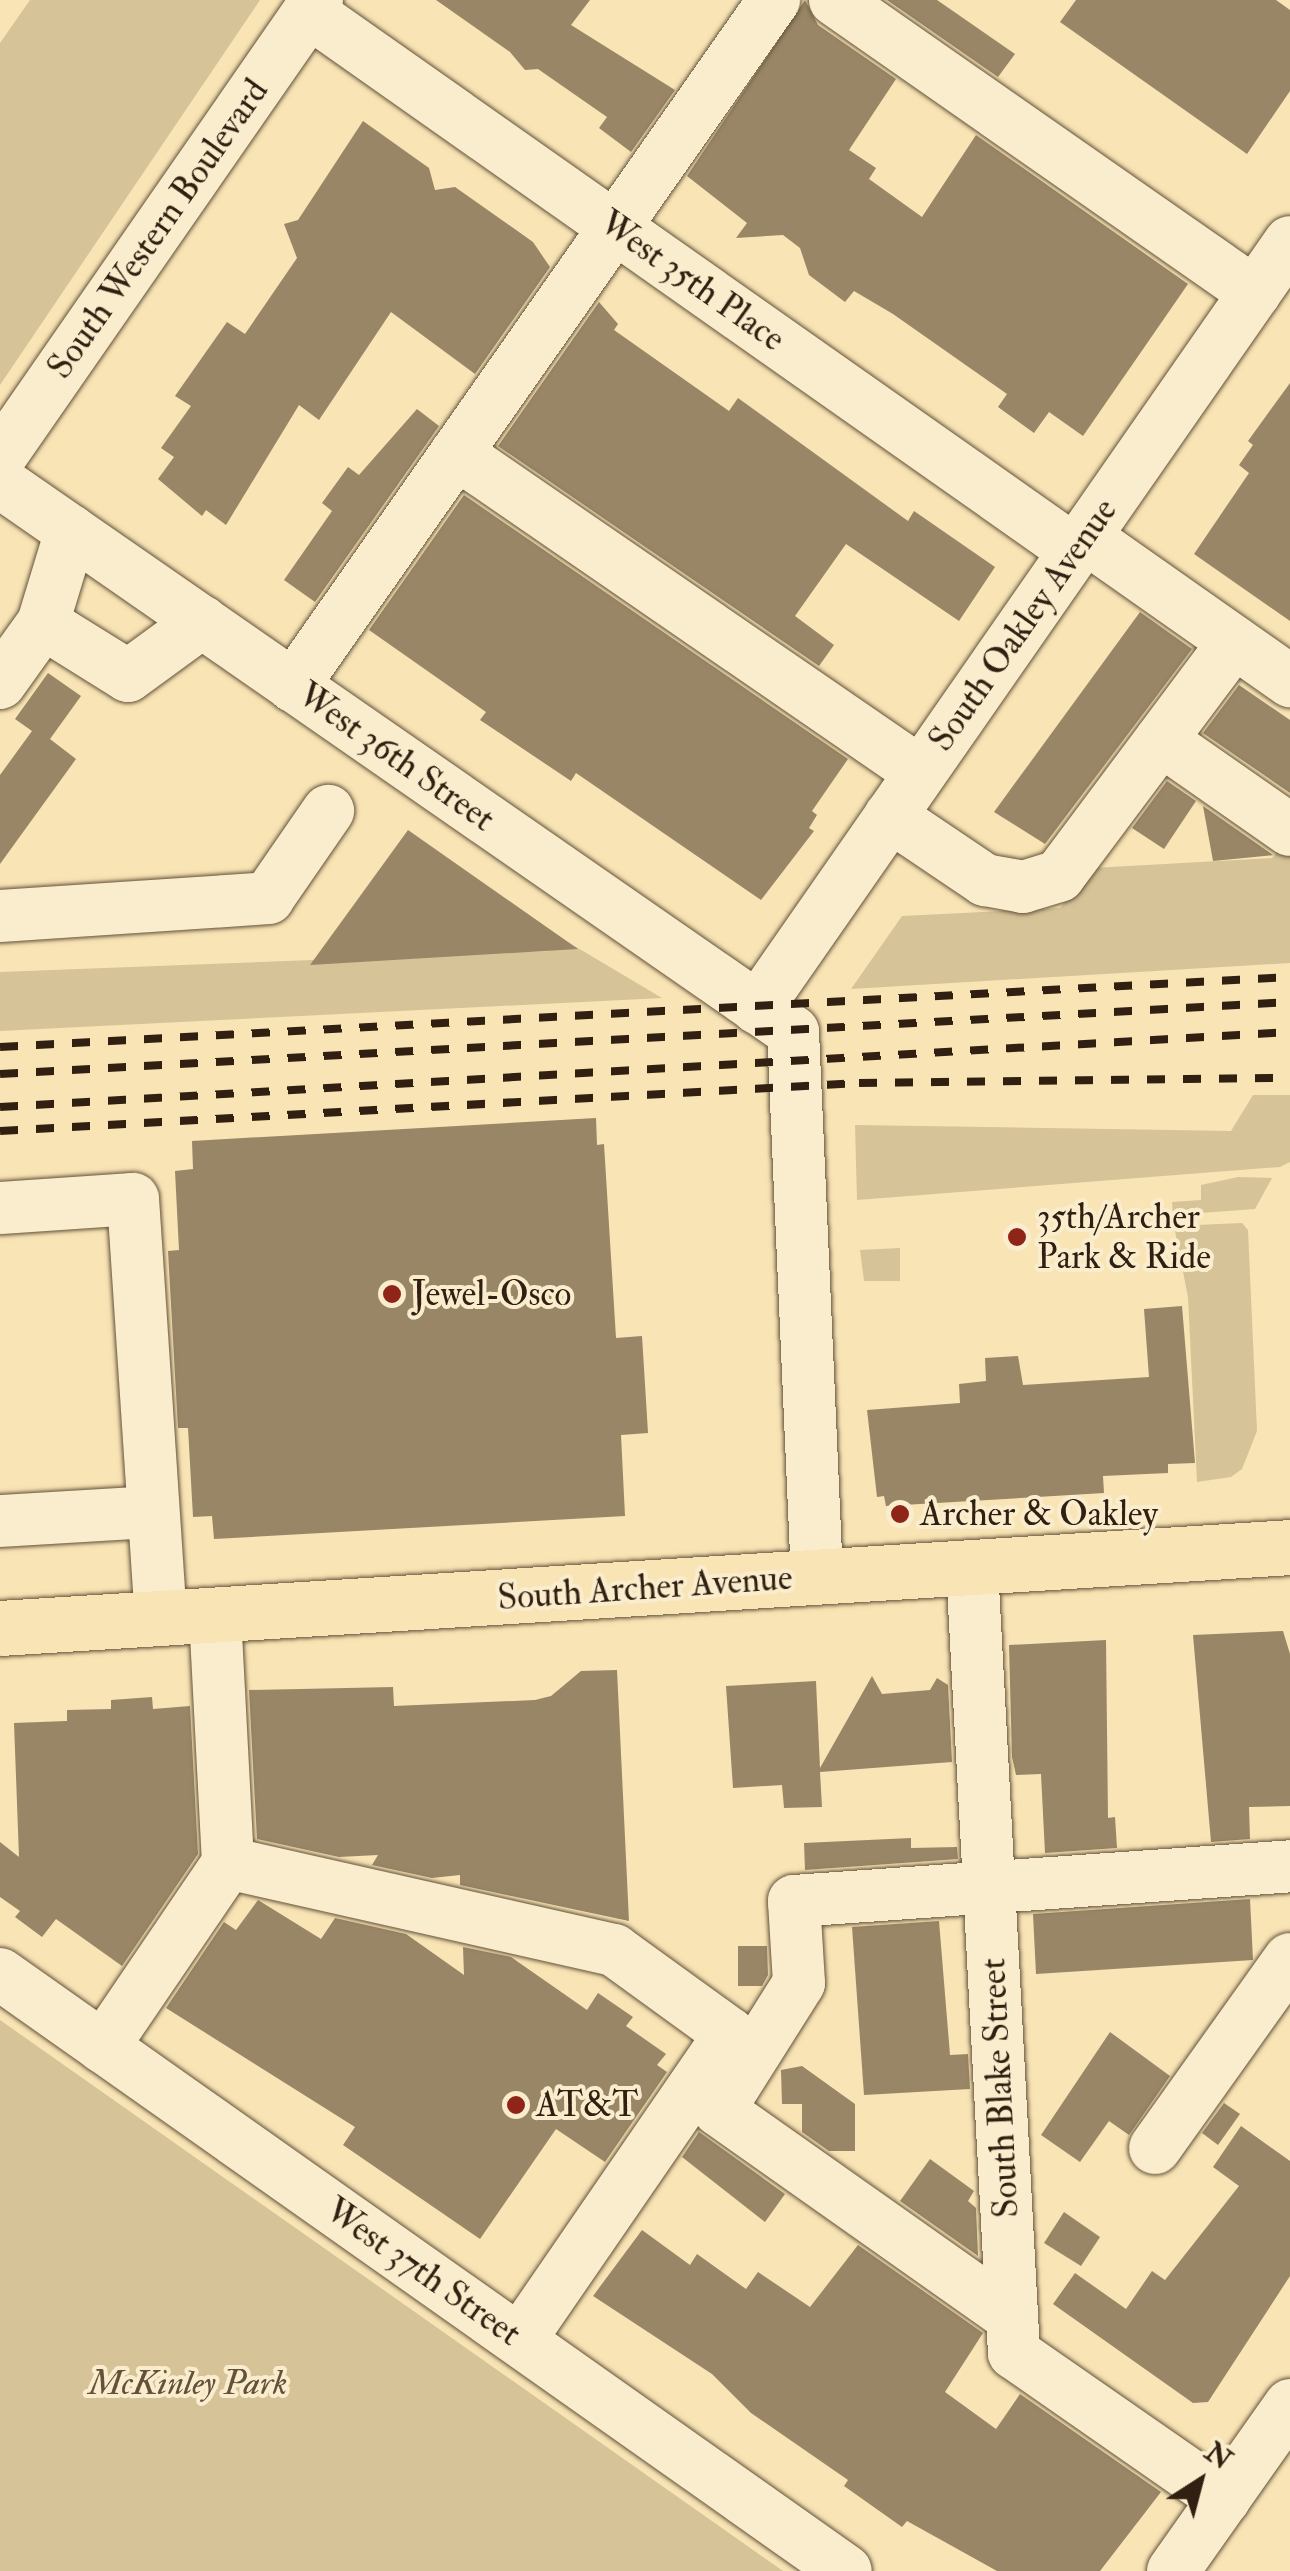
<!DOCTYPE html>
<style>
body{margin:0}
#map{position:relative;width:1290px;height:2571px;overflow:hidden;background:#f8e4b4;font-family:"IM FELL Double Pica",serif}
div>[style]{position:absolute}
[style*='--x']{left:calc(var(--x)*1px);top:calc(var(--y)*1px);width:calc(var(--w)*1px);rotate:calc(var(--a)*1deg)}
.green>*{inset:0;background:#d6c398}
.building>*{inset:0;background:#988666}
.roads{filter:drop-shadow(0 0 2px #63513a) drop-shadow(0 0 2px #63513a)}
.minor>*{height:52px;margin:-26px;padding:0 26px;transform-origin:26px;border-radius:26px;background:#faedce}
.major>*{height:55px;margin:-27.5px;padding:0 27.5px;transform-origin:27.5px;border-radius:27.5px;background:#f8e4b4}
.rail>*{height:8px;margin-top:-4px;transform-origin:0;background:repeating-linear-gradient(90deg,#312011 0 18px,transparent 0 36px)}
.dots>*{width:28px;height:28px;translate:-50% -50%;box-sizing:border-box;border:5px solid #faedce;border-radius:50%}
span{translate:-50% -50%;white-space:nowrap;text-align:center;line-height:1.15;-webkit-text-stroke:8px #faedce;paint-order:stroke}
.street-label{font-size:35px;color:#312011}
.poi-label{font-size:35px;color:#312011}
.left{translate:0 -50%;text-align:left}
.park-label{font-size:35px;color:#63513a;font-style:italic}
.north{position:absolute;left:1150px;top:2431px;width:100px;height:100px;-webkit-text-stroke:8px #faedce;paint-order:stroke;rotate:36deg;font-size:28px;font-weight:700;line-height:40px;text-align:center;color:#312011}
.north::after{content:'';display:block;margin:auto;width:35px;height:45px;background:#312011;clip-path:polygon(50% 0,100% 100%,50% 72%,0 100%)}
</style>
<div id="map">
<div class="green">
<i style="clip-path:polygon(30px 0,260px 0,0 385px,0 43px)"></i>
<i style="clip-path:polygon(1281px 847px,1290px 853px,1290px 963px,851px 989px,902px 916px,1060px 908px,1093px 868px,1272px 858px)"></i>
<i style="clip-path:polygon(561px 938px,662px 998px,0 1031px,0 972px,550px 951px)"></i>
<i style="clip-path:polygon(1253px 1095px,1290px 1095px,1290px 1162px,1280px 1167px,857px 1200px,855px 1125px,1231px 1131px)"></i>
<i style="clip-path:polygon(1238px 1177px,1272px 1178px,1255px 1209px,1173px 1215px,1172px 1202px,1201px 1200px,1201px 1185px)"></i>
<i style="clip-path:polygon(1242px 1223px,1248px 1230px,1257px 1431px,1242px 1469px,1231px 1477px,1197px 1482px,1188px 1297px,1174px 1226px)"></i>
<i style="clip-path:polygon(900px 1248px,900px 1281px,864px 1281px,860px 1250px)"></i>
<i style="clip-path:polygon(0 2020px,783px 2571px,0 2571px)"></i>
</div>
<div class="building">
<i style="clip-path:polygon(436px 0,590px 0,571px 25px,675px 90px,631px 152px,599px 128px,607px 117px,538px 69px,525px 70px,510px 52px)"></i>
<i style="clip-path:polygon(805px 0,818px 25px,896px 79px,849px 150px,876px 168px,869px 179px,922px 217px,976px 135px,1188px 284px,1083px 436px,1049px 412px,1034px 433px,998px 407px,1007px 394px,893px 314px,854px 291px,845px 302px,809px 275px,800px 248px,783px 235px,736px 238px,747px 223px,687px 176px)"></i>
<i style="clip-path:polygon(887px 0,937px 0,1015px 54px,998px 77px)"></i>
<i style="clip-path:polygon(1076px 0,1276px 0,1290px 10px,1290px 91px,1247px 154px,1060px 22px)"></i>
<i style="clip-path:polygon(363px 121px,429px 168px,435px 190px,455px 187px,533px 242px,550px 267px,475px 374px,391px 312px,319px 420px,299px 405px,226px 525px,206px 510px,202px 516px,158px 479px,174px 457px,161px 448px,191px 406px,175px 396px,227px 322px,245px 334px,297px 258px,284px 224px,298px 220px)"></i>
<i style="clip-path:polygon(599px 302px,618px 324px,614px 330px,729px 411px,738px 398px,908px 521px,914px 511px,995px 567px,959px 621px,846px 544px,795px 616px,834px 645px,819px 666px,498px 446px)"></i>
<i style="clip-path:polygon(1290px 383px,1290px 621px,1194px 554px,1249px 473px,1239px 465px,1253px 445px,1248px 441px)"></i>
<i style="clip-path:polygon(417px 409px,439px 426px,315px 602px,284px 580px,332px 511px,322px 503px,348px 467px,359px 475px)"></i>
<i style="clip-path:polygon(464px 495px,848px 759px,812px 811px,817px 815px,809px 828px,814px 831px,761px 900px,576px 773px,571px 781px,480px 720px,486px 712px,369px 630px)"></i>
<i style="clip-path:polygon(1140px 612px,1192px 649px,1045px 844px,994px 812px)"></i>
<i style="clip-path:polygon(48px 673px,81px 696px,50px 739px,76px 759px,0 864px,0 775px,32px 731px,15px 719px)"></i>
<i style="clip-path:polygon(1239px 685px,1290px 720px,1290px 793px,1203px 733px)"></i>
<i style="clip-path:polygon(1167px 781px,1196px 801px,1164px 849px,1132px 828px)"></i>
<i style="clip-path:polygon(1203px 806px,1273px 855px,1274px 855px,1213px 861px)"></i>
<i style="clip-path:polygon(408px 830px,578px 949px,310px 965px)"></i>
<i style="clip-path:polygon(596px 1118px,597px 1145px,604px 1144px,616px 1338px,642px 1336px,648px 1433px,621px 1435px,625px 1516px,214px 1539px,212px 1516px,193px 1517px,188px 1428px,178px 1428px,168px 1251px,179px 1250px,175px 1171px,193px 1169px,192px 1141px)"></i>
<i style="clip-path:polygon(1182px 1306px,1195px 1463px,1168px 1464px,1168px 1473px,1103px 1476px,1104px 1493px,886px 1506px,884px 1496px,877px 1497px,867px 1410px,960px 1403px,959px 1384px,986px 1381px,985px 1358px,1018px 1356px,1023px 1385px,1149px 1377px,1144px 1309px)"></i>
<i style="clip-path:polygon(1283px 1631px,1290px 1654px,1290px 1806px,1249px 1807px,1250px 1839px,1211px 1842px,1193px 1635px)"></i>
<i style="clip-path:polygon(1106px 1640px,1108px 1818px,1115px 1817px,1117px 1848px,1045px 1853px,1041px 1774px,1016px 1775px,1012px 1757px,1009px 1645px)"></i>
<i style="clip-path:polygon(617px 1670px,629px 1921px,460px 1885px,460px 1875px,432px 1878px,372px 1865px,378px 1855px,339px 1857px,257px 1839px,249px 1690px,393px 1687px,394px 1706px,535px 1700px,551px 1696px,581px 1671px)"></i>
<i style="clip-path:polygon(872px 1676px,882px 1694px,930px 1690px,937px 1678px,948px 1685px,952px 1762px,820px 1772px,822px 1807px,784px 1808px,782px 1785px,733px 1788px,726px 1686px,816px 1681px,820px 1768px)"></i>
<i style="clip-path:polygon(152px 1697px,153px 1709px,190px 1706px,198px 1854px,122px 1966px,56px 1919px,42px 1937px,15px 1917px,20px 1911px,0 1897px,0 1842px,19px 1857px,14px 1723px,67px 1721px,67px 1710px,111px 1709px,111px 1700px)"></i>
<i style="clip-path:polygon(911px 1838px,911px 1848px,957px 1847px,958px 1859px,805px 1870px,804px 1843px)"></i>
<i style="clip-path:polygon(1250px 1899px,1253px 1960px,1036px 1974px,1033px 1914px)"></i>
<i style="clip-path:polygon(258px 1900px,321px 1939px,335px 1918px,406px 1934px,464px 1975px,463px 1947px,511px 1957px,587px 2010px,598px 1993px,633px 2017px,626px 2026px,666px 2054px,657px 2065px,667px 2072px,605px 2162px,556px 2129px,480px 2239px,343px 2145px,355px 2127px,166px 2008px,224px 1922px,236px 1930px)"></i>
<i style="clip-path:polygon(939px 1921px,950px 2055px,968px 2054px,970px 2089px,864px 2095px,852px 1927px)"></i>
<i style="clip-path:polygon(738px 1946px,767px 1946px,768px 1975px,762px 1986px,738px 1986px)"></i>
<i style="clip-path:polygon(1110px 2032px,1170px 2076px,1129px 2135px,1109px 2121px,1080px 2162px,1041px 2135px)"></i>
<i style="clip-path:polygon(802px 2066px,855px 2104px,855px 2151px,829px 2151px,802px 2132px,802px 2104px,782px 2104px,781px 2070px)"></i>
<i style="clip-path:polygon(1224px 2103px,1240px 2114px,1218px 2145px,1202px 2133px)"></i>
<i style="clip-path:polygon(1241px 2126px,1290px 2161px,1290px 2276px,1208px 2402px,1193px 2403px,1053px 2304px,1075px 2273px,1126px 2309px,1152px 2271px,1165px 2280px,1239px 2186px,1213px 2167px)"></i>
<i style="clip-path:polygon(699px 2132px,785px 2194px,765px 2222px,682px 2157px)"></i>
<i style="clip-path:polygon(930px 2159px,974px 2191px,968px 2201px,976px 2208px,978px 2256px,900px 2201px)"></i>
<i style="clip-path:polygon(1064px 2212px,1100px 2237px,1081px 2266px,1044px 2243px)"></i>
<i style="clip-path:polygon(642px 2230px,690px 2265px,697px 2254px,746px 2289px,758px 2272px,810px 2307px,858px 2245px,983px 2333px,945px 2392px,996px 2429px,1020px 2394px,1161px 2492px,1100px 2571px,997px 2571px,907px 2521px,902px 2527px,844px 2486px,848px 2480px,751px 2413px,712px 2374px,593px 2296px)"></i>
</div>
<div class="roads">
<div class="minor">
<i style="--x:835;--y:0;--w:512;--a:34.9"></i>
<i style="--x:309;--y:12;--w:937;--a:35.13"></i>
<i style="--x:456;--y:453;--w:563;--a:34.51"></i>
<i style="--x:0;--y:457;--w:556;--a:-55.25"></i>
<i style="--x:0;--y:482;--w:965;--a:34.74"></i>
<i style="--x:793;--y:1032;--w:546;--a:87.48"></i>
<i style="--x:71;--y:531;--w:96;--a:106.9"></i>
<i style="--x:43;--y:623;--w:100;--a:31.9"></i>
<i style="--x:128;--y:676;--w:92;--a:-36.1"></i>
<i style="--x:1085;--y:537;--w:251;--a:35.1"></i>
<i style="--x:0;--y:683;--w:74;--a:-54.4"></i>
<i style="--x:293;--y:686;--w:838;--a:-54.96"></i>
<i style="--x:1161;--y:740;--w:157;--a:34.9"></i>
<i style="--x:890;--y:816;--w:115;--a:34"></i>
<i style="--x:985;--y:880;--w:39;--a:10"></i>
<i style="--x:1023;--y:887;--w:38;--a:-17"></i>
<i style="--x:1059;--y:876;--w:292;--a:-53.2"></i>
<i style="--x:0;--y:916;--w:269;--a:-3.8"></i>
<i style="--x:268;--y:898;--w:106;--a:-55.4"></i>
<i style="--x:757;--y:1008;--w:933;--a:-55.17"></i>
<i style="--x:0;--y:1208;--w:133;--a:-3.9"></i>
<i style="--x:133;--y:1199;--w:420;--a:86.2"></i>
<i style="--x:0;--y:1521;--w:153;--a:-3.4"></i>
<i style="--x:972;--y:1567;--w:787;--a:86.94"></i>
<i style="--x:1014;--y:2353;--w:256;--a:34.8"></i>
<i style="--x:228;--y:1863;--w:396;--a:12.7"></i>
<i style="--x:614;--y:1950;--w:143;--a:35.9"></i>
<i style="--x:730;--y:2034;--w:371;--a:124.5"></i>
<i style="--x:0;--y:1974;--w:1035;--a:35.21"></i>
<i style="--x:103;--y:2047;--w:222;--a:-55.8"></i>
<i style="--x:228;--y:1863;--w:248;--a:-93"></i>
<i style="--x:1155;--y:2148;--w:232;--a:-54.5"></i>
<i style="--x:1012;--y:2317;--w:359;--a:-144.8"></i>
<i style="--x:719;--y:2110;--w:150;--a:-57.8"></i>
<i style="--x:799;--y:1983;--w:82;--a:-93.5"></i>
<i style="--x:794;--y:1901;--w:497;--a:-4"></i>
<i style="--x:1173;--y:2571;--w:203;--a:-54.8"></i>
</div>
<div class="major">
<i style="--x:0;--y:1628;--w:1293;--a:-3.59"></i>
</div>
</div>
<div class="rail">
<i style="--x:0;--y:1047;--w:1292;--a:-3.11"></i>
<i style="--x:0;--y:1074;--w:1292;--a:-3.19"></i>
<i style="--x:0;--y:1107;--w:1292;--a:-3.33"></i>
<i style="--x:0;--y:1131;--w:860;--a:-3.2"></i>
<i style="--x:859;--y:1083;--w:431;--a:-0.7"></i>
</div>
<div class="dots">
<i style="left:1017px;top:1237px;background:#8f2418"></i>
<i style="left:392px;top:1294px;background:#8f2418"></i>
<i style="left:900px;top:1514px;background:#8f2418"></i>
<i style="left:516px;top:2105px;background:#8f2418"></i>
</div>
<div class="street-label">
<span style="left:158px;top:229px;rotate:-55deg">South Western Boulevard</span>
<span style="left:692px;top:281px;rotate:35deg">West 35th Place</span>
<span style="left:1023px;top:625px;rotate:-55deg">South Oakley Avenue</span>
<span style="left:396px;top:757px;rotate:35deg">West 36th Street</span>
<span style="left:645px;top:1588px;rotate:-4deg">South Archer Avenue</span>
<span style="left:1000px;top:2088px;rotate:-93deg">South Blake Street</span>
<span style="left:423px;top:2272px;rotate:35deg">West 37th Street</span>
</div>
<div class="poi-label">
<span class="left" style="left:1037px;top:1237px">35th/Archer<br>Park &amp; Ride</span>
<span class="left" style="left:412px;top:1294px">Jewel-Osco</span>
<span class="left" style="left:920px;top:1514px">Archer &amp; Oakley</span>
<span class="left" style="left:536px;top:2105px">AT&amp;T</span>
</div>
<div class="park-label">
<span style="left:188px;top:2383px">McKinley Park</span>
</div>
<div class="north">N</div>
</div>
